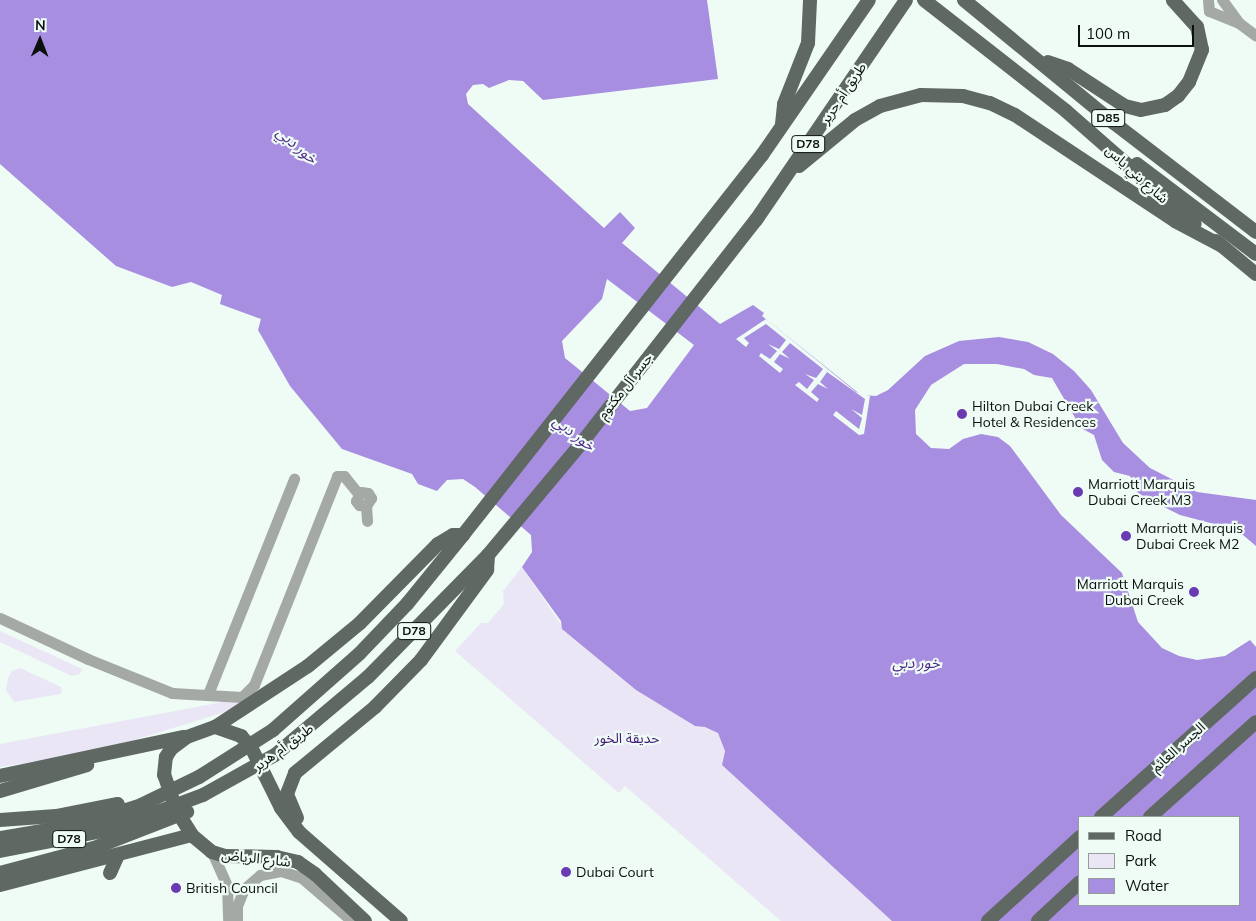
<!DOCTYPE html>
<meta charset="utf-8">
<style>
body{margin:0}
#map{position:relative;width:1256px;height:921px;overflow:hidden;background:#effbf5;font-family:Mulish,"Noto Sans Arabic",sans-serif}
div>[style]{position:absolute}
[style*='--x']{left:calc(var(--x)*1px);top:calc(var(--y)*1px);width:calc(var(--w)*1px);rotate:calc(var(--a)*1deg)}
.green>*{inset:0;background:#eae6f5}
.water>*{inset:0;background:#a78ee0}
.pier>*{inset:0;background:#effbf5}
.minor>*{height:11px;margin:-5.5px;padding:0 5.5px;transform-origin:5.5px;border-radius:5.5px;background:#a4a9a6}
.major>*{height:14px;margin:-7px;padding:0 7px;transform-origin:7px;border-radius:7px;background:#606864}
.dots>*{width:14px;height:14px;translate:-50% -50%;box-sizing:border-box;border:2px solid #effbf5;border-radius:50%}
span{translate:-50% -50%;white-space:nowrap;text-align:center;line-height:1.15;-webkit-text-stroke:4.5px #effbf5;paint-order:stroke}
.shield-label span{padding:1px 4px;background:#effbf5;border:1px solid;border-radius:4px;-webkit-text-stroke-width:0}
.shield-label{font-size:12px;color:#0c100e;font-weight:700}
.street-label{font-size:14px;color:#0c100e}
.poi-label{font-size:14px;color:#0c100e}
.left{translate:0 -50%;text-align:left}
.right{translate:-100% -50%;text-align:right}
.park-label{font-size:14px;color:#421978}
.water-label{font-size:15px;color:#4f2988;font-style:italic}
.legend{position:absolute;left:1078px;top:816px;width:162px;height:90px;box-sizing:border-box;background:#effbf5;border:1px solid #949d99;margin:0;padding:6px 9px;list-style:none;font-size:15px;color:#0c100e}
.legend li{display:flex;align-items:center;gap:10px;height:25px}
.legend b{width:25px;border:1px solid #949d99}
.north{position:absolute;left:15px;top:15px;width:50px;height:50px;-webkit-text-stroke:4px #effbf5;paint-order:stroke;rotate:1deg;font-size:14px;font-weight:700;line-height:20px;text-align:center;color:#0c100e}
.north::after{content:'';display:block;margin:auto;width:18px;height:22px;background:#0c100e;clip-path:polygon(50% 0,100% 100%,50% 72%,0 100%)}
.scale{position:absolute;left:1078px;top:25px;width:116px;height:22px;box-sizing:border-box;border:2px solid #0c100e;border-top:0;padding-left:6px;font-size:15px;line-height:18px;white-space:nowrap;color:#0c100e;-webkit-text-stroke:4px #effbf5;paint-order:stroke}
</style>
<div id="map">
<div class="green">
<i style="clip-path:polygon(522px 567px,562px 626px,636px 690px,695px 726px,705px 726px,718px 733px,725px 746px,722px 765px,892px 921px,781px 921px,625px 786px,619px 793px,455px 651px,481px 623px,488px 623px,504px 604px,503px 591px)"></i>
<i style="clip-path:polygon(0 631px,82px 669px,80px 674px,72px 676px,0 642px)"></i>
<i style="clip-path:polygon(20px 668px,61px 687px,62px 691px,60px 694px,14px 702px,6px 690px,8px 678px,12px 671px)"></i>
<i style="clip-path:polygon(244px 698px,245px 702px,225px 712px,131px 741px,52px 759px,0 767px,0 744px)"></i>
</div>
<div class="water">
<i style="clip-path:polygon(evenodd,0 0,707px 0,718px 79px,543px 100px,523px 81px,509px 80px,489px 88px,483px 84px,473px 85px,466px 94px,468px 104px,604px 228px,620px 212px,635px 228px,622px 243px,720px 324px,753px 305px,764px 313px,762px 316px,861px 395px,876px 396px,888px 390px,925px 356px,959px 341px,999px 337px,1028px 342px,1053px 354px,1074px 371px,1091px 390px,1123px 443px,1150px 468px,1197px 492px,1256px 500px,1256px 546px,1237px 530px,1180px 515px,1148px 499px,1138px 493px,1130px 476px,1114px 472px,1102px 460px,1094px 435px,1081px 428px,1052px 378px,1034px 375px,1024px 369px,997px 364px,964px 364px,931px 385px,915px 410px,916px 434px,931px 448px,949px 449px,963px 439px,981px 434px,998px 437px,1010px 446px,1061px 515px,1122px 573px,1138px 622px,1162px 648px,1179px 656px,1197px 660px,1225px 656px,1250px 640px,1256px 647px,1256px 921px,892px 921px,722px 765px,725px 751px,718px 733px,705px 727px,695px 726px,636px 690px,562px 629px,561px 621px,522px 567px,532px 552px,531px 535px,475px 487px,463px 479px,447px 480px,437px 491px,418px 484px,412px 474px,342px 449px,290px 386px,258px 330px,261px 319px,220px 304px,222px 295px,191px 282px,172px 287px,116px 266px,0 164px,0 0,607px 279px,694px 345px,647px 408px,630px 411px,565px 358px,562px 341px,602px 299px,607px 279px,0 0,1080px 817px,1240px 817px,1240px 905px,1080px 905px,1080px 817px)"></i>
</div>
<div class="pier">
<i style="clip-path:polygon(766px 319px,856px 392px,870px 396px,864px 434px,859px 435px,833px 415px,836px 411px,859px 429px,862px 418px,851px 409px,862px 415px,865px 399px,827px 372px,820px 382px,828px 389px,818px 384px,811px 392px,819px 399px,817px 402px,795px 385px,799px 382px,807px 389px,814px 380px,805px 374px,816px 378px,823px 369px,790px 343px,782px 352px,790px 359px,780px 354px,774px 362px,783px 369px,780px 373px,759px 356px,761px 353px,770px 359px,777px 351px,768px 344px,779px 349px,786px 340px,766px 324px,744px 338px,749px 343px,746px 347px,736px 339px)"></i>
</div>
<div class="minor">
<i style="--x:1208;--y:0;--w:11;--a:85"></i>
<i style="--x:1209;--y:11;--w:32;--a:22"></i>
<i style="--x:1239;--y:23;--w:29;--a:-126"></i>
<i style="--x:1239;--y:23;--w:21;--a:37"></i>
<i style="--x:366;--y:506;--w:7;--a:-172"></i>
<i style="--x:359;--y:505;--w:5;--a:-127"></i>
<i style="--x:356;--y:501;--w:10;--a:-61"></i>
<i style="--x:361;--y:492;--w:7;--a:8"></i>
<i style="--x:368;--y:493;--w:6;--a:59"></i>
<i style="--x:371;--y:498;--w:9;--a:122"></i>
<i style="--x:366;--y:506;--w:15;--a:86"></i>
<i style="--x:0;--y:618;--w:97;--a:25"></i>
<i style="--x:88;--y:659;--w:91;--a:22"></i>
<i style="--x:172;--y:693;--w:70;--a:3.3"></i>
<i style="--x:242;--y:697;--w:17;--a:-45"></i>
<i style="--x:254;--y:685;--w:225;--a:-68.3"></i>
<i style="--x:337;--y:476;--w:7;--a:0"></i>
<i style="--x:344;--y:476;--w:22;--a:51"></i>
<i style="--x:208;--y:694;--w:232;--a:-68.2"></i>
<i style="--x:212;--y:852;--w:37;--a:66"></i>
<i style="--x:227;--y:886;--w:35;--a:88"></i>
<i style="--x:237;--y:921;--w:15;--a:-90"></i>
<i style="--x:237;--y:906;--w:18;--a:-68"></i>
<i style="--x:244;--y:889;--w:21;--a:-41"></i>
<i style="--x:260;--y:875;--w:21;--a:-11"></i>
<i style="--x:281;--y:871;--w:22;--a:18"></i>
<i style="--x:302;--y:878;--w:66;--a:40.7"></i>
</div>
<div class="major">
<i style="--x:924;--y:0;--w:180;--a:38"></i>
<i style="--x:1066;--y:111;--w:171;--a:41.2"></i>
<i style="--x:964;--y:0;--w:194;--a:39.4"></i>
<i style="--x:1114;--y:123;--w:179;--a:37.5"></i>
<i style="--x:1048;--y:62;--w:21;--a:19"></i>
<i style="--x:1068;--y:69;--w:68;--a:33"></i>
<i style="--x:1125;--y:106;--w:16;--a:14"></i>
<i style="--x:1141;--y:110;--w:25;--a:-12"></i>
<i style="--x:1165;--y:105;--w:16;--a:-35"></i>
<i style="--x:1178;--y:96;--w:18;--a:-52"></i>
<i style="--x:1189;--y:82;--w:35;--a:-68"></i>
<i style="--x:1202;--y:50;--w:24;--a:-102"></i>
<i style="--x:1197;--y:27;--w:36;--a:-132"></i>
<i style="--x:782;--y:124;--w:20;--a:-84"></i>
<i style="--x:784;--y:104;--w:66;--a:-68.5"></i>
<i style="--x:808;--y:43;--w:43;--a:-87.3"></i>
<i style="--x:1137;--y:164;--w:149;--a:37.1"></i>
<i style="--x:799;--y:166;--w:72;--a:-39.4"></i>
<i style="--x:855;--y:120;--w:29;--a:-29"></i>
<i style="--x:880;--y:106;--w:42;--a:-15"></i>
<i style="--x:921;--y:95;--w:42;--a:1.4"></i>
<i style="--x:963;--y:96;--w:28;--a:15"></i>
<i style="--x:990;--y:103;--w:28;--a:26"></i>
<i style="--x:1015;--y:115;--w:192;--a:33.5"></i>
<i style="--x:1175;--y:221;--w:53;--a:28"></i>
<i style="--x:1216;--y:241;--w:52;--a:39.5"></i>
<i style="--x:215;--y:727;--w:111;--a:-33.3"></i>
<i style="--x:308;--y:666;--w:67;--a:-39.6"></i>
<i style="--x:360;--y:623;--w:111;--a:-45.4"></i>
<i style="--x:438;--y:544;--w:17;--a:-31"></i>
<i style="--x:453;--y:535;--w:10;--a:0"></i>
<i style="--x:0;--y:776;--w:188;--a:-12"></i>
<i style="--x:0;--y:791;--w:91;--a:-16.6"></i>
<i style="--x:1101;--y:817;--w:208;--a:-41.9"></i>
<i style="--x:1150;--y:817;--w:142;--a:-41.9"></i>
<i style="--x:297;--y:818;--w:26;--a:-113"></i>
<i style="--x:287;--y:794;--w:22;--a:-69"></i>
<i style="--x:295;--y:773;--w:104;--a:-39.5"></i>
<i style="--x:375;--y:707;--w:66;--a:-45.6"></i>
<i style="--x:421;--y:660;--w:112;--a:-53.7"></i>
<i style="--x:487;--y:570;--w:15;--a:-86"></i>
<i style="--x:0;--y:820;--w:56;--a:-4.1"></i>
<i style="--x:56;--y:816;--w:63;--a:-11"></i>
<i style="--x:0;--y:838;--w:55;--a:-9.5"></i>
<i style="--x:54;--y:829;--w:56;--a:-13.5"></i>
<i style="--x:108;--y:816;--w:35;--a:-18"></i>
<i style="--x:141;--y:805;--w:64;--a:-25.8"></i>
<i style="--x:199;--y:777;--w:88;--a:-32.4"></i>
<i style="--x:273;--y:730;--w:116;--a:-41.5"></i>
<i style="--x:360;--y:653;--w:68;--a:-46.2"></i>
<i style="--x:407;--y:604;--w:89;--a:-50.9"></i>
<i style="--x:463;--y:535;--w:484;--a:-51.8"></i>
<i style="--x:762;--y:155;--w:188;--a:-55.4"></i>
<i style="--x:0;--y:851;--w:114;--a:-11.1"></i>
<i style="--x:112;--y:829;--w:97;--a:-20.5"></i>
<i style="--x:203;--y:795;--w:82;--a:-29.1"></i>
<i style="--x:275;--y:755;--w:121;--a:-40"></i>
<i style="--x:368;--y:677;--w:171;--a:-45.5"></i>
<i style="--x:488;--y:555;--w:143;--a:-50.1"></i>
<i style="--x:580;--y:445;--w:286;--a:-52"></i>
<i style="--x:756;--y:220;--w:266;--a:-55.7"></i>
<i style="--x:0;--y:873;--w:97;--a:-14.9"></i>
<i style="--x:94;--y:848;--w:100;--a:-21.2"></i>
<i style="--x:110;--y:873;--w:20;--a:-66"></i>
<i style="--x:0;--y:885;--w:198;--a:-14.6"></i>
<i style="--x:365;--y:921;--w:69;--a:-136.8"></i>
<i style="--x:315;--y:874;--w:21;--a:-145"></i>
<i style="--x:298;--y:862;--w:22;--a:-167"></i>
<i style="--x:277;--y:857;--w:52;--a:-178.9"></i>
<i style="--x:225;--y:856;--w:14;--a:-163"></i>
<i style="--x:212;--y:852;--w:26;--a:-140"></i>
<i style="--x:192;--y:835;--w:31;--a:-122"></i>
<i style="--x:176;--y:809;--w:36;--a:-109"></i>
<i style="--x:164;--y:775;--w:18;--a:-84"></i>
<i style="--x:166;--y:757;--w:9;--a:-58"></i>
<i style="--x:171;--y:749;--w:20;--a:-37"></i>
<i style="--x:187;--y:737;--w:30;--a:-20"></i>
<i style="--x:215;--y:727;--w:28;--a:19"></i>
<i style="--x:241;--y:736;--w:15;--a:48"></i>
<i style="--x:251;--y:747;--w:68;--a:63.8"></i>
<i style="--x:281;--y:808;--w:30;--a:53"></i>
<i style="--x:299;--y:832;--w:135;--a:41.1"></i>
<i style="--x:988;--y:921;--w:125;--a:-42.4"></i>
<i style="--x:1038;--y:921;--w:57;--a:-42.9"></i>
</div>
<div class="dots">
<i style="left:962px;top:414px;background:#6a3ab2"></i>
<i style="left:1078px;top:492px;background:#6a3ab2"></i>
<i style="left:1126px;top:536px;background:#6a3ab2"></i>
<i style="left:1194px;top:592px;background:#6a3ab2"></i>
<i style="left:566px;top:872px;background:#6a3ab2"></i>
<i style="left:176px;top:888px;background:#6a3ab2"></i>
</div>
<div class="shield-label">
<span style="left:1108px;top:118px">D85</span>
<span style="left:808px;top:144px">D78</span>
<span style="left:414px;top:631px">D78</span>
<span style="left:69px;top:839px">D78</span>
</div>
<div class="street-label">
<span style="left:843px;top:93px;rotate:-56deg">طريق أم حرير</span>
<span style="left:1137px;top:174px;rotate:42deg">شارع بني ياس</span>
<span style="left:625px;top:386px;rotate:-52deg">جسر آل مكتوم</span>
<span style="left:283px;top:747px;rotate:-36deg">طريق أم هرير</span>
<span style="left:1178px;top:747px;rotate:-42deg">الجسر العائم</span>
<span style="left:256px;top:858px;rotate:6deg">شارع الرياض</span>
</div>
<div class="poi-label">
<span class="left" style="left:972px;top:414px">Hilton Dubai Creek<br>Hotel &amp; Residences</span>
<span class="left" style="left:1088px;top:492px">Marriott Marquis<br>Dubai Creek M3</span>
<span class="left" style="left:1136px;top:536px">Marriott Marquis<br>Dubai Creek M2</span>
<span class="right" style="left:1184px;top:592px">Marriott Marquis<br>Dubai Creek</span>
<span class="left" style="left:576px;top:872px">Dubai Court</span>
<span class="left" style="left:186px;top:888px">British Council</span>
</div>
<div class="park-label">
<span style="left:627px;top:738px">حديقة الخور</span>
</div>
<div class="water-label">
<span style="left:297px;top:145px;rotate:40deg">خور دبي</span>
<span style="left:574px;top:433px;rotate:37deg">خور دبي</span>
<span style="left:916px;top:663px">خور دبي</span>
</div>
<ul class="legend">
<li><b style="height:6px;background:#606864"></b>Road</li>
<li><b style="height:14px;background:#eae6f5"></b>Park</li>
<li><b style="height:14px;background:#a78ee0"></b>Water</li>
</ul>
<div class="north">N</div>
<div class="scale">100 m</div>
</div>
